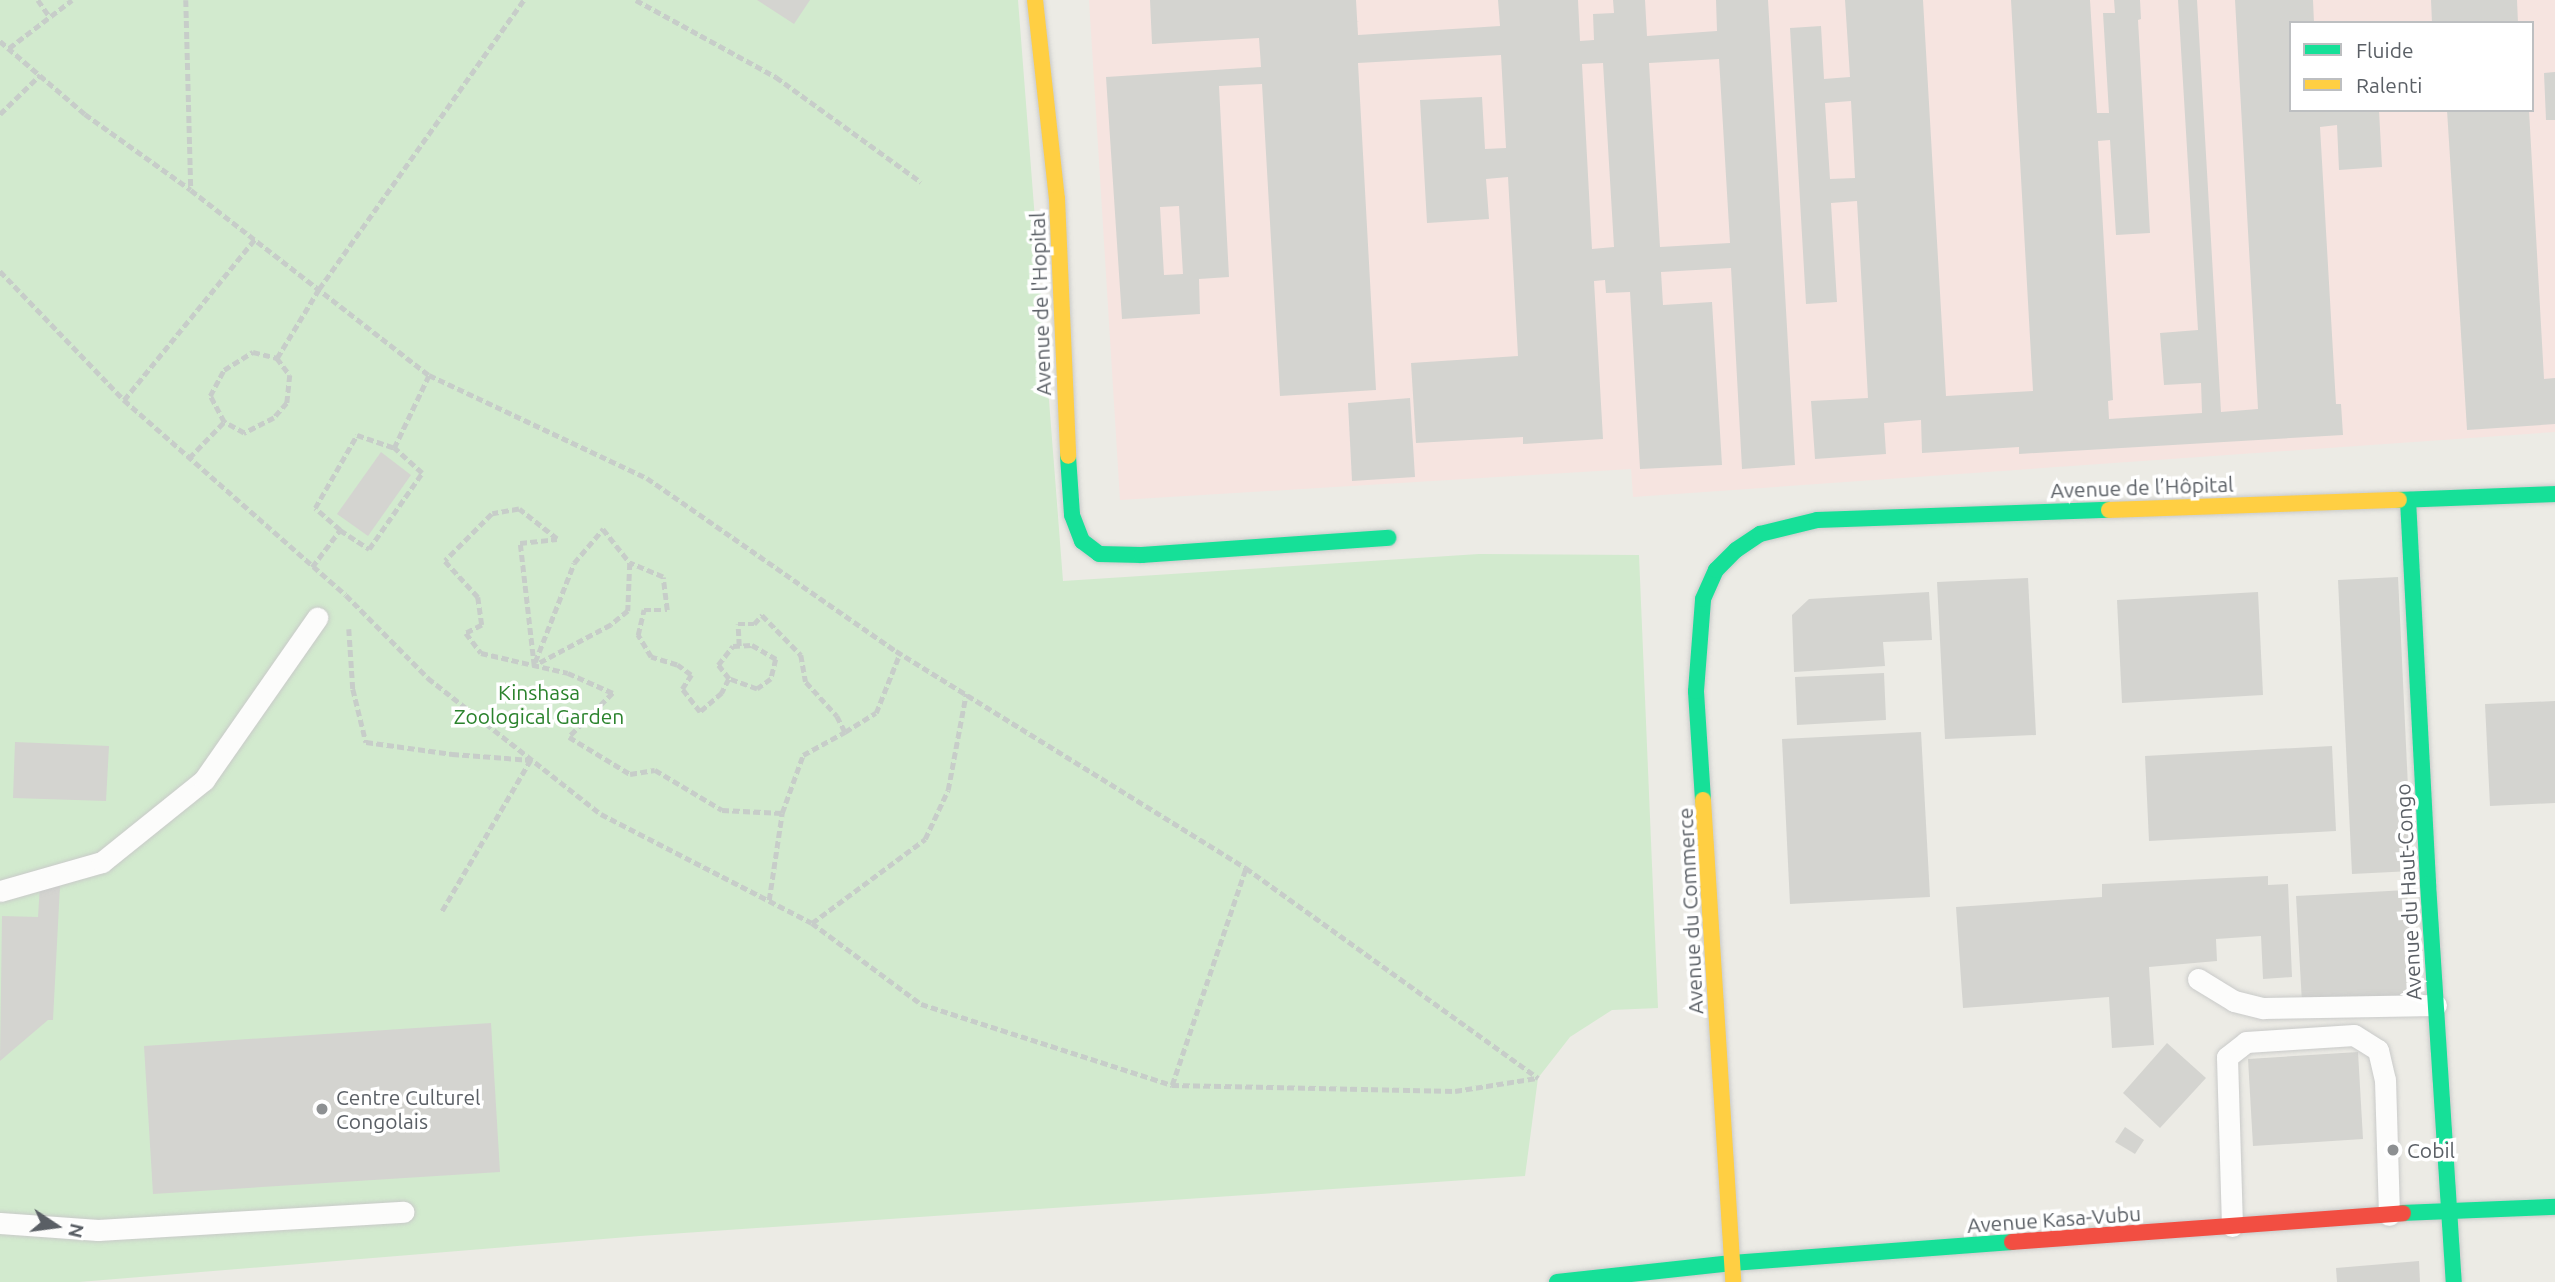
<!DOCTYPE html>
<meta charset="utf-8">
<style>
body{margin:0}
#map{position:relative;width:2555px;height:1282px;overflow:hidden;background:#ecebe5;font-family:Ubuntu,sans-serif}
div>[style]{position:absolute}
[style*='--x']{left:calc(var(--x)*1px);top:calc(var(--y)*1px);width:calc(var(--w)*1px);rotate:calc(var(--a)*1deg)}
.medical>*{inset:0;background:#f6e4e0}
.green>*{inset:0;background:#d2eace}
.building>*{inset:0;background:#d4d4d0}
.path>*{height:4.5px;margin-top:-2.25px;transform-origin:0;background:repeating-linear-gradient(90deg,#c7cdc9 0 7px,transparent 0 10.5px)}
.roads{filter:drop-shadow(0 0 2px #c9cac9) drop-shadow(0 0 2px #c9cac9)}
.lane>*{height:21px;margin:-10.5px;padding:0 10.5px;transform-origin:10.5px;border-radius:10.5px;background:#fcfcfb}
.fast>*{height:16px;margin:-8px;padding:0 8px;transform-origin:8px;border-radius:8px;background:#16e098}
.slow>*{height:16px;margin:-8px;padding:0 8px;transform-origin:8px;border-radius:8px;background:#ffcf43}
.jam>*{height:16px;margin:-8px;padding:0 8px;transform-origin:8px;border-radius:8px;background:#f24e42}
.dots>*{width:19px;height:19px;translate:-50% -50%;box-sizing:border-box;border:4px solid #fff;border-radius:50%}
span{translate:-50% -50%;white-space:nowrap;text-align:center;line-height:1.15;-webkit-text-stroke:7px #fff;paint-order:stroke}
.street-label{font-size:21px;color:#5a5f65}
.park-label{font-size:21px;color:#2b832d}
.poi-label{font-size:21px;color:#5a5f65}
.left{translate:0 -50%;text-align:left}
.legend{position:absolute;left:2289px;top:21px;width:245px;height:91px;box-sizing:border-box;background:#fff;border:2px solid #bdbfc1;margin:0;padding:9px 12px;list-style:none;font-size:21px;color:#5a5f65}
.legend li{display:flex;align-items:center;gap:14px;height:35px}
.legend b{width:35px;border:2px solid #bdbfc1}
.north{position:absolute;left:21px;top:1191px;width:70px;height:70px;-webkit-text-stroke:5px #fff;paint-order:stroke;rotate:103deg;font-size:19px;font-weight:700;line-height:28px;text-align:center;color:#5a5f65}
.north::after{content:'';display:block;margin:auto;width:24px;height:32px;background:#5a5f65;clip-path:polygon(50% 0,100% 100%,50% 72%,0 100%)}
</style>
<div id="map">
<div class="medical">
<i style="clip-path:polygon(evenodd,1089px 0,2555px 0,2555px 432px,1633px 497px,1631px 469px,1120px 500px,1089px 0,2291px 23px,2532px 23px,2532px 110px,2291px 110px,2291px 23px)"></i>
</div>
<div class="green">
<i style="clip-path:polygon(0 0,1018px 0,1063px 581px,1479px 554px,1639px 555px,1658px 1008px,1612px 1010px,1570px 1037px,1538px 1078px,1525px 1176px,640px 1236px,79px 1282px,0 1282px)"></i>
</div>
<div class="building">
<i style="clip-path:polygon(757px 0,810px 0,794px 24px)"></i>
<i style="clip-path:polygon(evenodd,1150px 0,1356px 0,1358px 35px,1500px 26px,1498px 0,1578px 0,1580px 41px,1594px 40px,1593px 14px,1614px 13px,1613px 0,1645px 0,1647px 36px,1717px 31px,1716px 0,1768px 0,1795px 465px,1742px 469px,1731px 268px,1661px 272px,1663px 305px,1712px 302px,1722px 465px,1640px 469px,1630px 292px,1606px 293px,1605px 280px,1594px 281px,1603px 439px,1523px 444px,1523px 437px,1416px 443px,1411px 363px,1518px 356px,1508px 177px,1486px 179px,1489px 219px,1427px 223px,1420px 100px,1482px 97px,1485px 149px,1506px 148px,1501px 55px,1358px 63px,1376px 390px,1280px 396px,1262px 84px,1219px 86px,1229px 277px,1199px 279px,1200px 314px,1122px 319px,1106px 77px,1261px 67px,1259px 38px,1152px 44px,1150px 0,1719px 59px,1730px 243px,1660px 247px,1649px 63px,1719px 59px,1150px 0,1603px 63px,1614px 247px,1592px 249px,1582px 64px,1603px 63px,1150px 0,1179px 206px,1183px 274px,1164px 275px,1160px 207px,1179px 206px)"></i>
<i style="clip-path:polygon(evenodd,1845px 0,1923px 0,1946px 396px,2033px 391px,2011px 0,2090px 0,2097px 113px,2109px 113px,2103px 13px,2115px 13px,2114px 0,2140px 0,2141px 19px,2138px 20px,2150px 233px,2116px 235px,2110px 140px,2098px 141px,2113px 400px,2108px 401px,2109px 419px,2202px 413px,2201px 383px,2164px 385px,2160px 333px,2198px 330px,2178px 0,2197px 0,2221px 412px,2258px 409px,2235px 0,2313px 0,2314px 23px,2291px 23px,2291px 110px,2379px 110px,2382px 167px,2339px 170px,2337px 125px,2320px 127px,2336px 404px,2341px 404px,2343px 435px,2019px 454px,2019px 447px,1922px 453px,1921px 420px,1884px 423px,1886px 454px,1815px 459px,1811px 401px,1868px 398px,1857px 201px,1831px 203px,1837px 302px,1806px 304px,1790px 28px,1821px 26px,1824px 79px,1850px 77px,1845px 0,1851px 101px,1855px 178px,1830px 179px,1825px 103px,1851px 101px)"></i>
<i style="clip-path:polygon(2431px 0,2517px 0,2518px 23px,2432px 23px)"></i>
<i style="clip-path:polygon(2555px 72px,2555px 120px,2546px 120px,2544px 73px)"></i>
<i style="clip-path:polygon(2447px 110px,2529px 110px,2544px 379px,2555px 378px,2555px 424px,2467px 430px)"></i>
<i style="clip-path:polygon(1410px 398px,1415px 477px,1352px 481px,1348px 403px)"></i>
<i style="clip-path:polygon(381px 452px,411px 475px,368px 536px,337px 514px)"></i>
<i style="clip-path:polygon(2398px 577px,2412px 871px,2352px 874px,2338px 580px)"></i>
<i style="clip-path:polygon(2028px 578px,2036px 735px,1945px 739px,1937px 582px)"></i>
<i style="clip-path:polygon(1929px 592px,1932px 640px,1883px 642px,1885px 666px,1794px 672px,1792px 615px,1809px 599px)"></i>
<i style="clip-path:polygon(2258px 592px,2263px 695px,2122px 703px,2117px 600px)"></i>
<i style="clip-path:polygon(1884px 673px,1886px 720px,1797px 725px,1795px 677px)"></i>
<i style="clip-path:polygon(2555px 701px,2555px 803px,2490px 806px,2485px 704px)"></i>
<i style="clip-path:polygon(1921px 732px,1930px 897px,1790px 904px,1782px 739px)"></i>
<i style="clip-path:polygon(15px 742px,109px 746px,106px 801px,13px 798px)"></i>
<i style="clip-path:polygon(2332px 746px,2336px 831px,2149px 841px,2145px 756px)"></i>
<i style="clip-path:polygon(2268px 876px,2268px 885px,2288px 884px,2292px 977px,2263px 979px,2261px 936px,2216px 939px,2217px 961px,2149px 967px,2154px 1045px,2112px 1048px,2109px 997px,1963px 1008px,1956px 907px,2102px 897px,2102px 884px)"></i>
<i style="clip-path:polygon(40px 884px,60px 886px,53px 1020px,48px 1020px,0 1061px,2px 916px,38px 917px)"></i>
<i style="clip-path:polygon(2407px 890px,2413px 998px,2302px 1003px,2296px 896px)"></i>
<i style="clip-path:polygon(491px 1023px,500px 1172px,153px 1194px,144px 1046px)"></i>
<i style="clip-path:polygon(2167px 1043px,2206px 1078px,2160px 1128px,2123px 1093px)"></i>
<i style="clip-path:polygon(2358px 1052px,2363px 1139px,2253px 1146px,2248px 1059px)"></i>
<i style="clip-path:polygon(2125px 1127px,2144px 1140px,2135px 1154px,2115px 1142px)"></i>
<i style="clip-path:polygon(2419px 1261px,2420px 1282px,2337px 1282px,2336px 1268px)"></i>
</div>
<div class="path">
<i style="--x:38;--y:0;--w:21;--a:55"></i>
<i style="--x:186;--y:0;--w:189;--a:88.5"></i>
<i style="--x:636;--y:0;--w:160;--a:28.8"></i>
<i style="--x:776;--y:77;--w:179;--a:35.9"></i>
<i style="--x:0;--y:41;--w:112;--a:40.7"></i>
<i style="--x:85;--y:114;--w:130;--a:35.6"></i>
<i style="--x:191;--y:190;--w:301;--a:37.9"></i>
<i style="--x:429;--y:375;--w:241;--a:25.3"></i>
<i style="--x:647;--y:478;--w:303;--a:34.8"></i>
<i style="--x:896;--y:651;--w:412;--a:31.8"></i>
<i style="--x:1246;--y:868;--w:360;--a:35.7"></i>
<i style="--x:9;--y:48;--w:79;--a:-37.3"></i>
<i style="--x:0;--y:114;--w:56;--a:-44.3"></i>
<i style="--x:0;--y:271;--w:179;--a:46.1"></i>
<i style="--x:124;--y:400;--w:295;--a:41.3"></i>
<i style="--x:346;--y:595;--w:117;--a:45.3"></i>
<i style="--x:428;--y:678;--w:220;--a:38.2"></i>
<i style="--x:601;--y:814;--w:237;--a:27.3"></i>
<i style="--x:812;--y:923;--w:136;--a:36.6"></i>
<i style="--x:921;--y:1004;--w:264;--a:17.9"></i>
<i style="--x:1172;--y:1085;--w:283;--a:1.2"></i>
<i style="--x:1455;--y:1091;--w:83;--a:-9"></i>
<i style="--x:253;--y:352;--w:25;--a:14"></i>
<i style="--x:277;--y:358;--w:21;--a:53"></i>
<i style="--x:290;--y:375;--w:28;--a:96"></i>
<i style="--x:287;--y:403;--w:20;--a:131"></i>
<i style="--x:274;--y:418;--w:34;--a:153"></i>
<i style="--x:244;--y:433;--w:23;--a:-151"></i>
<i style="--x:224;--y:422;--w:30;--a:-118"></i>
<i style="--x:210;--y:396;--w:30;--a:-62"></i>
<i style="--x:224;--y:370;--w:34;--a:-32"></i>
<i style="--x:277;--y:358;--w:81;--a:-58.7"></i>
<i style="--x:319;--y:289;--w:354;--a:-54.7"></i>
<i style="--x:124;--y:400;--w:208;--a:-50.9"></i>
<i style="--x:189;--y:458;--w:50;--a:-45.8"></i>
<i style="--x:340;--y:530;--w:35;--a:33"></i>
<i style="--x:369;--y:549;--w:93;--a:-55.1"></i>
<i style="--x:422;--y:473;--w:38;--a:-138"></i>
<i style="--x:312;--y:567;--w:46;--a:-52.9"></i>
<i style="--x:340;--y:530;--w:33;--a:-139"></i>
<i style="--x:315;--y:508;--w:84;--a:-60.1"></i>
<i style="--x:357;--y:435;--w:39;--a:19"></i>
<i style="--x:394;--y:448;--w:81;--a:-64.4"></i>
<i style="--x:349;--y:629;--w:60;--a:86.2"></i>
<i style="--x:353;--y:689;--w:55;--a:76.2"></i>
<i style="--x:366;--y:742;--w:87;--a:7.9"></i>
<i style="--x:452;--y:754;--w:79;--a:4.3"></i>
<i style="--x:531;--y:760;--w:176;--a:120.4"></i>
<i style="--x:752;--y:645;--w:28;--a:30"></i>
<i style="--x:776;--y:659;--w:21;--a:104"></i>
<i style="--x:771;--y:679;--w:17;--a:144"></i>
<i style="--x:757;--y:689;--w:30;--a:-160"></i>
<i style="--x:729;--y:679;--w:18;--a:-128"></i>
<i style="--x:718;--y:665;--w:24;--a:-52"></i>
<i style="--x:733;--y:646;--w:19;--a:-3"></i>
<i style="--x:739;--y:646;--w:22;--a:-93"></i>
<i style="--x:738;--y:624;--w:16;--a:0"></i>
<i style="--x:754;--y:624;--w:12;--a:-48"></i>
<i style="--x:762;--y:615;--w:56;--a:45.7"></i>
<i style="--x:801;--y:655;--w:27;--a:80"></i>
<i style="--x:806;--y:682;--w:46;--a:47.6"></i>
<i style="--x:837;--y:716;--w:18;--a:63"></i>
<i style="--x:845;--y:732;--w:36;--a:-32"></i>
<i style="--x:876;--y:713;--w:65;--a:-68.2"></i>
<i style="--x:535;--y:662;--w:106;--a:-68.5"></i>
<i style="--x:574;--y:563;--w:45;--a:-49.5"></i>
<i style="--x:603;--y:529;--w:43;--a:51.5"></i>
<i style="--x:729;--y:679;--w:16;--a:117"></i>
<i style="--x:722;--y:693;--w:29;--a:139"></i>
<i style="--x:700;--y:712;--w:29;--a:-128"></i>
<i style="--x:682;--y:689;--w:17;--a:-57"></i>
<i style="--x:691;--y:675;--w:17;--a:-144"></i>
<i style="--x:677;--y:665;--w:27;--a:-163"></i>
<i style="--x:651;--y:657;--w:26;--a:-121"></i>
<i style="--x:638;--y:635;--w:26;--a:-77"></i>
<i style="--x:644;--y:610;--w:23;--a:0"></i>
<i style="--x:667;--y:610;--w:33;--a:-97"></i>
<i style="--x:663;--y:577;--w:36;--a:-157"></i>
<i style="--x:630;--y:563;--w:48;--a:92.4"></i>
<i style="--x:628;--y:611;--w:22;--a:141"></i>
<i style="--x:611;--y:625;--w:87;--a:152"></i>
<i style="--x:534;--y:666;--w:124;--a:-96.5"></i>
<i style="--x:520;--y:543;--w:37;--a:-6"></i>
<i style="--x:557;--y:539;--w:48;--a:-141.7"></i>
<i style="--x:519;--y:509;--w:27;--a:170"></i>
<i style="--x:492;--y:514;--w:66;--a:135"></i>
<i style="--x:445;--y:561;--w:49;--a:47.5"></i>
<i style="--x:478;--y:597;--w:28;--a:82"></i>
<i style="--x:482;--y:625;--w:18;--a:153"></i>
<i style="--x:466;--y:633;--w:25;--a:53"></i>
<i style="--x:481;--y:653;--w:89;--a:12.9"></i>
<i style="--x:568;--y:673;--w:49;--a:24"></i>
<i style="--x:613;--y:693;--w:62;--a:135"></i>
<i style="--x:569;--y:737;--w:71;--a:31.2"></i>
<i style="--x:630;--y:774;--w:25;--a:-9"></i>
<i style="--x:655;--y:770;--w:78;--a:30.8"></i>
<i style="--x:722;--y:810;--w:60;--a:2.9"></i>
<i style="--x:769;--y:900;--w:88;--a:-81.5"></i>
<i style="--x:782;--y:813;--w:62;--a:-70.1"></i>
<i style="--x:803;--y:755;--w:48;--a:-28.7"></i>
<i style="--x:812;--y:923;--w:141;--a:-36.6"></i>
<i style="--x:925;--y:839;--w:54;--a:-64.9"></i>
<i style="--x:948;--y:790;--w:98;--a:-79.4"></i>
<i style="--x:1172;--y:1085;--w:229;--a:-71.2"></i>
</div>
<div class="roads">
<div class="lane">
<i style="--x:0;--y:891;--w:106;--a:-15.9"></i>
<i style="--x:102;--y:862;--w:131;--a:-38.8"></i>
<i style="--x:204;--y:780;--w:198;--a:-55.1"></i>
<i style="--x:2198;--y:979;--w:42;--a:31.4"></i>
<i style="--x:2234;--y:1001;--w:30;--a:14"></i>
<i style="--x:2263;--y:1008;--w:173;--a:-1"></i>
<i style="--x:0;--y:1223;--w:98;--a:4.1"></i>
<i style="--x:98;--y:1230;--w:306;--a:-3.4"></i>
<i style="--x:2232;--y:1226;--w:169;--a:-91.7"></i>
<i style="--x:2227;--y:1057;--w:24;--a:-38"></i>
<i style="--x:2246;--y:1042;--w:108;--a:-3.7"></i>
<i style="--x:2354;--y:1035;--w:28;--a:32"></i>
<i style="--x:2378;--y:1050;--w:31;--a:77"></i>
<i style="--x:2385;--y:1080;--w:135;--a:88.3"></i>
</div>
<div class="fast">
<i style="--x:1068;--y:456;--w:59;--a:86.1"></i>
<i style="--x:1072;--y:515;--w:28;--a:69"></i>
<i style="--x:1082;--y:541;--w:21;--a:37"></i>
<i style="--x:1099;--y:554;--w:43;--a:1.3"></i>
<i style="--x:1142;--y:555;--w:247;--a:-4"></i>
<i style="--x:2399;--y:500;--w:156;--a:-2.2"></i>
<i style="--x:2408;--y:500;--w:385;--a:87"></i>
<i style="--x:2428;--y:884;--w:399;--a:86.3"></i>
<i style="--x:1703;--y:800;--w:109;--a:-93.7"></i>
<i style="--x:1696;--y:691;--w:92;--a:-85.6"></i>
<i style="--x:1703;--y:599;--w:32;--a:-66"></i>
<i style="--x:1716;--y:570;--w:28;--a:-45"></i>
<i style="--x:1736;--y:550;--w:29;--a:-34"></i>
<i style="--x:1760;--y:534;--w:59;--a:-13.8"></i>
<i style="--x:1817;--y:520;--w:292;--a:-2"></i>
<i style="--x:2403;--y:1213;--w:152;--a:-2.3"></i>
<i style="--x:1557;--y:1282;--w:176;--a:-6.2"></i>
<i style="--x:1732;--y:1263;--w:281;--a:-4.3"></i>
</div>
<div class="slow">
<i style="--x:1035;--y:0;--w:200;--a:83.7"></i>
<i style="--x:1057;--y:199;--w:257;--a:87.5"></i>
<i style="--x:2109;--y:510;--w:290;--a:-2"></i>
<i style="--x:1703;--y:800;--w:483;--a:86.4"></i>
</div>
<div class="jam">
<i style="--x:2012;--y:1242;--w:392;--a:-4.2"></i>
</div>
</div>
<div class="dots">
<i style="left:322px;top:1109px;background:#8d9092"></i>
<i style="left:2393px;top:1150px;background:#8d9092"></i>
</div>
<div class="street-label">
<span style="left:1040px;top:304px;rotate:-92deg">Avenue de l'Hopital</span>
<span style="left:2142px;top:487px;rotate:-2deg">Avenue de l’Hôpital</span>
<span style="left:2408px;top:892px;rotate:-93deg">Avenue du Haut-Congo</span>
<span style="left:1690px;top:911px;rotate:-93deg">Avenue du Commerce</span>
<span style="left:2054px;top:1219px;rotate:-4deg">Avenue Kasa-Vubu</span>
</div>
<div class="park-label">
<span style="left:539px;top:704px">Kinshasa<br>Zoological Garden</span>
</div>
<div class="poi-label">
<span class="left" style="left:336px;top:1109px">Centre Culturel<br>Congolais</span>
<span class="left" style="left:2407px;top:1150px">Cobil</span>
</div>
<ul class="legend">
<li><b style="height:9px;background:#16e098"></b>Fluide</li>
<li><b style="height:9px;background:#ffcf43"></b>Ralenti</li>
</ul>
<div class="north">N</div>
</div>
